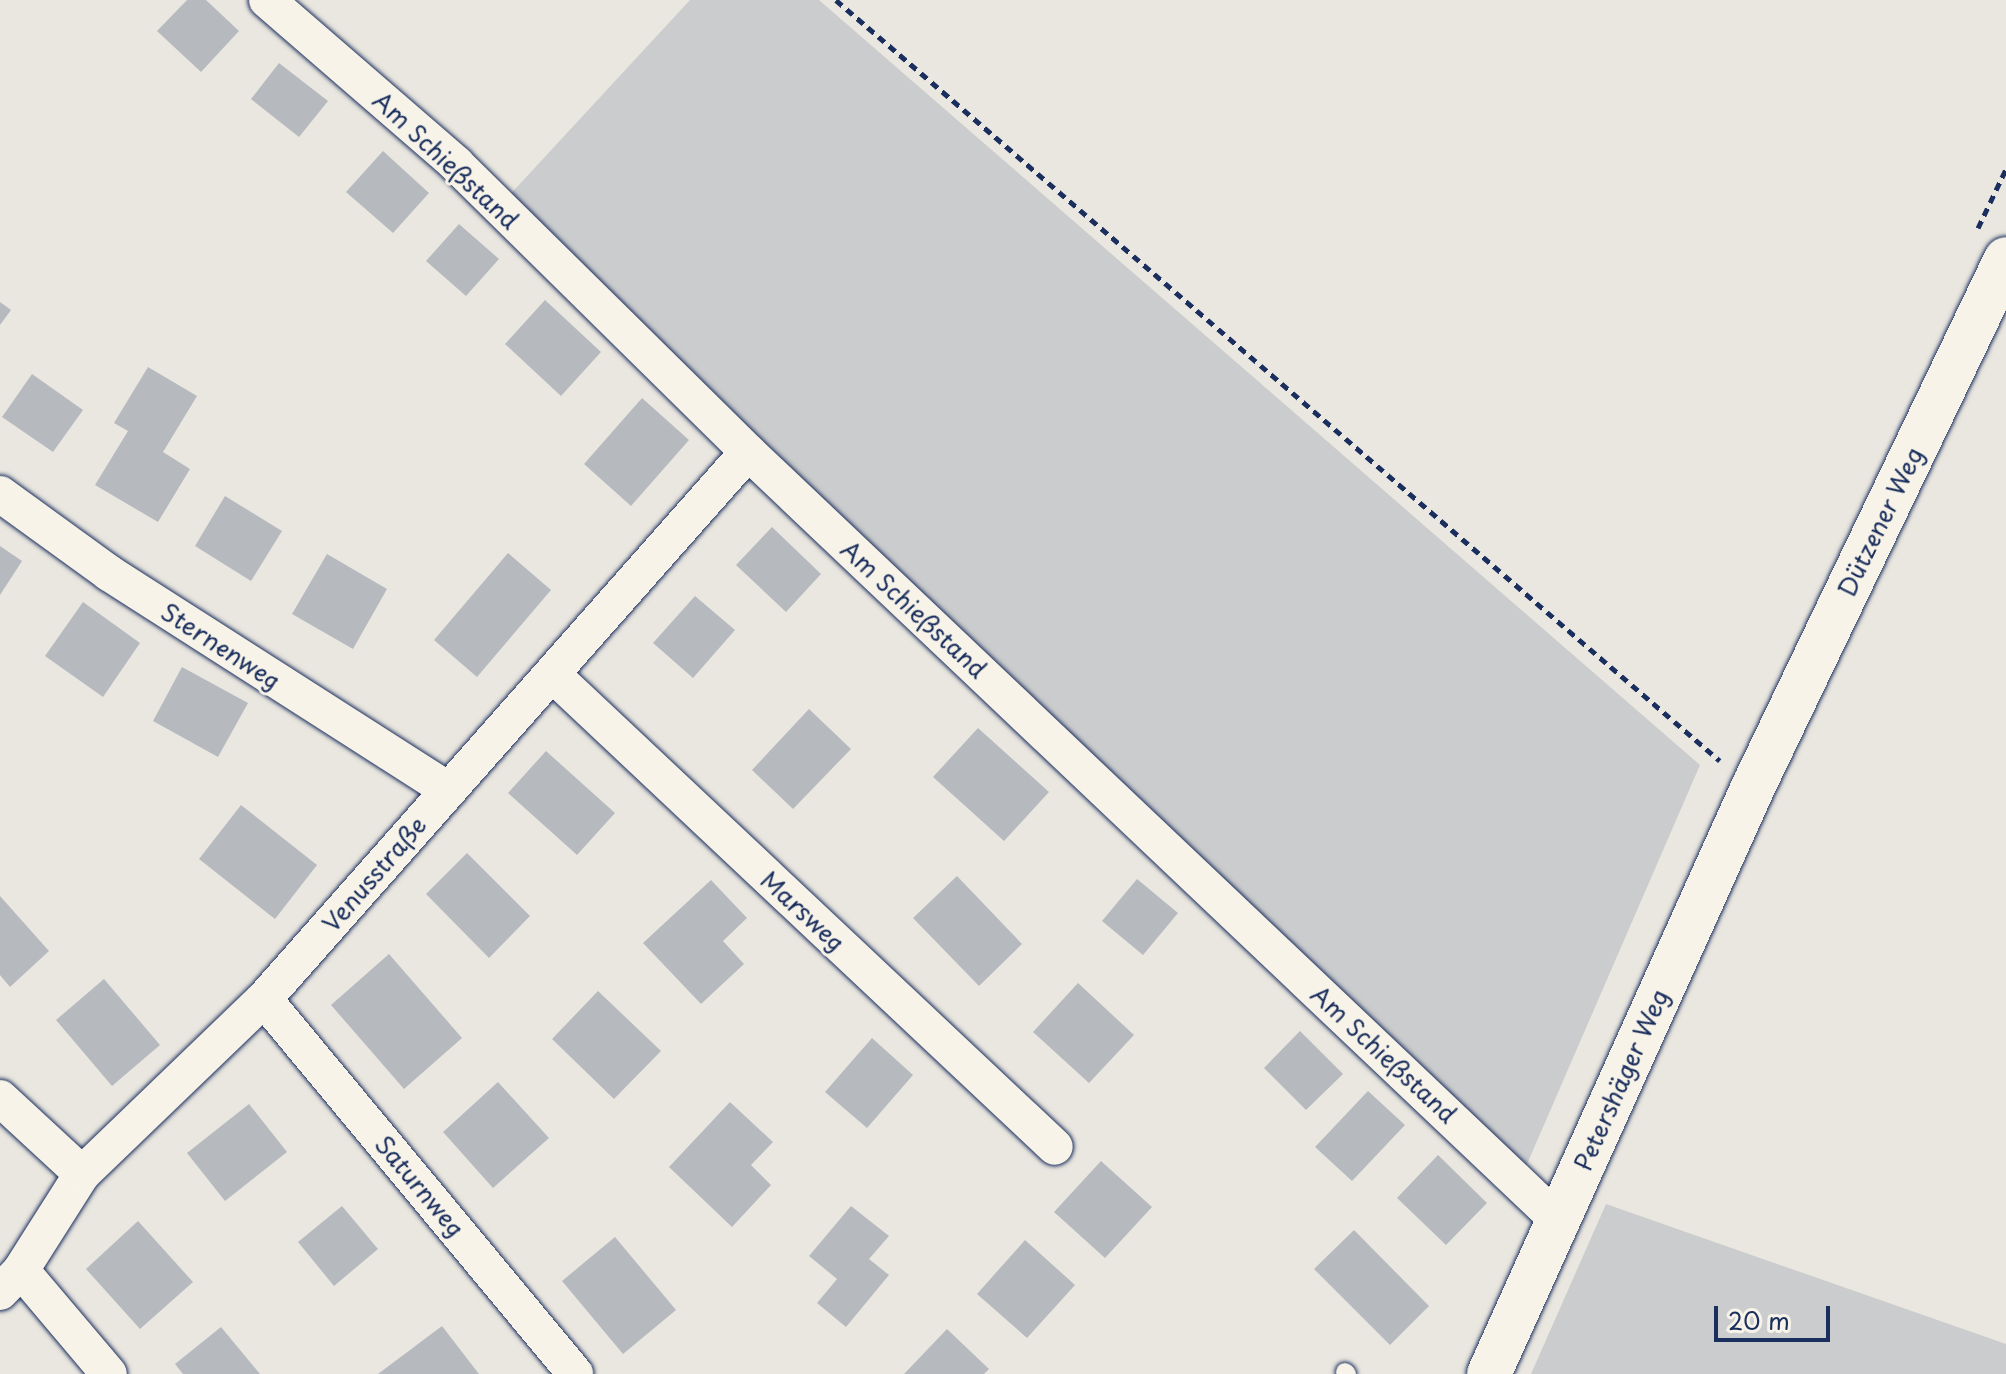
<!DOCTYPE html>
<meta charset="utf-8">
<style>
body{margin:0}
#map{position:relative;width:2006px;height:1374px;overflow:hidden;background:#eae7e0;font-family:"Playpen Sans",sans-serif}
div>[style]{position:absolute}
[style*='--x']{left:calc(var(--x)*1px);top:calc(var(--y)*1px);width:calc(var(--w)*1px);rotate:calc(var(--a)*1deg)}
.green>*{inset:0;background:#cbcccd}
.building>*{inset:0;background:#b6babf}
.path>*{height:5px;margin-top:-2.5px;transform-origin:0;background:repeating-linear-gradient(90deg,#1b2f5e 0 8px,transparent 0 14px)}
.roads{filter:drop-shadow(0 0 2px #1b2f5e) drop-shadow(0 0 2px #1b2f5e)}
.lane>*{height:18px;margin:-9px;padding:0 9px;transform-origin:9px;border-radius:9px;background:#f7f3e8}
.street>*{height:36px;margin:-18px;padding:0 18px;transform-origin:18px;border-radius:18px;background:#f7f3e8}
.secondary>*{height:44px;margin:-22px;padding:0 22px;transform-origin:22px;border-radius:22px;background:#f7f3e8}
span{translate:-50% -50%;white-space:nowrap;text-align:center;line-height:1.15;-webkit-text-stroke:6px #f7f3e8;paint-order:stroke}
.street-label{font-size:24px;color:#1b2f5e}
.scale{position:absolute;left:1714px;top:1306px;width:116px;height:36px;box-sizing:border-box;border:4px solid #1b2f5e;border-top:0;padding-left:10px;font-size:24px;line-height:28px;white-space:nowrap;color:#1b2f5e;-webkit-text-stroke:6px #f7f3e8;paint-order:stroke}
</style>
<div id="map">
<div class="green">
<i style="clip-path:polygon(690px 0,819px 0,1700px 765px,1524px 1171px,506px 199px)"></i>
<i style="clip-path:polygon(1606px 1204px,2006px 1344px,2006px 1374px,1531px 1374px)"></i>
</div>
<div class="building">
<i style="clip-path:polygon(187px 0,206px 0,239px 31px,201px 72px,157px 31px)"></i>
<i style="clip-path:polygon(279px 63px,328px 101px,299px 137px,251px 99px)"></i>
<i style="clip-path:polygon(383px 151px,429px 193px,393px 233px,346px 192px)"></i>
<i style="clip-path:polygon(459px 224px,499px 259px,466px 296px,426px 261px)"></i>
<i style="clip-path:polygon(545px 300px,601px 352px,561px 396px,505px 344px)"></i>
<i style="clip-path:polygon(0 302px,11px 310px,0 325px)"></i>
<i style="clip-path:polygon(148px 367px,197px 396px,163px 452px,190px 469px,158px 522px,95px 485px,128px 431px,114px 423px)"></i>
<i style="clip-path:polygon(32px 374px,83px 410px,53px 452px,2px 417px)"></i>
<i style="clip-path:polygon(642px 398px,689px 440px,631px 506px,584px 464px)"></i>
<i style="clip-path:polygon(225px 496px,282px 531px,251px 581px,195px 546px)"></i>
<i style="clip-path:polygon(772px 527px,821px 574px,786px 612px,736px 565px)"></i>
<i style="clip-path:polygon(0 546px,22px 561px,0 595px)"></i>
<i style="clip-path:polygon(508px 553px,551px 590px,477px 677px,434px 640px)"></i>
<i style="clip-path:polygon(327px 554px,387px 589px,353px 649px,292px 614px)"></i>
<i style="clip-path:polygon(695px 596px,735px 630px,693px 678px,653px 643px)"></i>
<i style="clip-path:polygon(83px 602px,140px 643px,103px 697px,45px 656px)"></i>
<i style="clip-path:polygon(182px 667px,248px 703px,218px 757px,153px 721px)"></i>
<i style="clip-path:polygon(809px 709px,851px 749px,793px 809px,752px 770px)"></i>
<i style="clip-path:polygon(978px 728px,1049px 792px,1004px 841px,933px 777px)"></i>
<i style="clip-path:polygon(546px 751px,615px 813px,577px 855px,508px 793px)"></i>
<i style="clip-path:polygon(241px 805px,317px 865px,275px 919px,199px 859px)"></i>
<i style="clip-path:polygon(467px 853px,530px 916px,489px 958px,426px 894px)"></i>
<i style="clip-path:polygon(957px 876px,1022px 944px,979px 986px,913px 918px)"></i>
<i style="clip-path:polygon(1137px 879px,1178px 913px,1143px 955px,1102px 921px)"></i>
<i style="clip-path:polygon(711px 880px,747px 918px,723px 941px,744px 964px,701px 1004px,643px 943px)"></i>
<i style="clip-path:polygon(0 896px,49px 951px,10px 987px,0 975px)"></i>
<i style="clip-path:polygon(389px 954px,462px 1038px,404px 1089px,331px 1005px)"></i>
<i style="clip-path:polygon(104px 979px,160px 1045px,112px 1086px,56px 1020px)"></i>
<i style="clip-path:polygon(1078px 983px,1134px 1035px,1089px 1083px,1033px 1032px)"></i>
<i style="clip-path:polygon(598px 991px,661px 1051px,614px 1099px,552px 1039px)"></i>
<i style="clip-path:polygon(1300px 1031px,1343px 1074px,1306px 1110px,1264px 1068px)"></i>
<i style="clip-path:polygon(872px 1038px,913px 1075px,867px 1128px,825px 1092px)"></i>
<i style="clip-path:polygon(498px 1082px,549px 1138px,493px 1188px,443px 1132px)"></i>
<i style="clip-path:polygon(1368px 1091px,1405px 1125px,1352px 1181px,1315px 1147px)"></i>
<i style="clip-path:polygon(730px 1102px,773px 1142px,751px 1165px,771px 1185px,732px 1227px,669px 1167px)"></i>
<i style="clip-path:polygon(249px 1104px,287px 1152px,225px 1201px,187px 1153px)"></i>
<i style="clip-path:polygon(1438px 1155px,1487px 1203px,1446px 1245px,1397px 1198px)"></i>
<i style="clip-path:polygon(1101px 1161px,1152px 1207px,1105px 1258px,1054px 1212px)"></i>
<i style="clip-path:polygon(342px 1206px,378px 1249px,334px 1286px,298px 1242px)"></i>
<i style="clip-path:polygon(851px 1206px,889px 1236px,869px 1259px,889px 1275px,846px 1327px,817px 1303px,837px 1279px,809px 1256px)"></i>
<i style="clip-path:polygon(138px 1221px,193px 1282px,140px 1329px,86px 1269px)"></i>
<i style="clip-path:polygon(1354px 1230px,1429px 1306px,1390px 1345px,1314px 1269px)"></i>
<i style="clip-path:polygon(615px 1237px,676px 1310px,623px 1354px,562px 1281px)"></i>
<i style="clip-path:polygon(1025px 1240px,1075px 1285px,1027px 1338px,977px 1294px)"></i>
<i style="clip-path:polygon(442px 1326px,479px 1374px,378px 1374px)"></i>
<i style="clip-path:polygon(221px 1327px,260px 1374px,183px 1374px,175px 1364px)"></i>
<i style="clip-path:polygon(947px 1329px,989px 1369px,984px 1374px,904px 1374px)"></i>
</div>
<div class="path">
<i style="--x:836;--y:0;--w:1166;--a:40.72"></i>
<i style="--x:1978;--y:228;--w:65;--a:-64.6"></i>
</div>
<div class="roads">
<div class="lane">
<i style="--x:1345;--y:1372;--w:3;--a:45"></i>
</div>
<div class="street">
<i style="--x:267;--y:0;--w:250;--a:40.9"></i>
<i style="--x:456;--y:164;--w:410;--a:44.6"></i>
<i style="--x:748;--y:452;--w:1116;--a:43.48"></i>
<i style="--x:0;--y:494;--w:135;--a:35.9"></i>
<i style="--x:109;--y:573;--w:403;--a:32.6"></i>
<i style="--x:552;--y:674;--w:690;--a:43.24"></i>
<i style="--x:264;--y:999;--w:487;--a:50.3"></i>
<i style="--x:0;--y:1098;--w:112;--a:42.8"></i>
<i style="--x:21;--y:1270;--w:136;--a:49.8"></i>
<i style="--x:0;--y:1292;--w:30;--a:-46"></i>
<i style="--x:21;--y:1270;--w:114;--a:-57.6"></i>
<i style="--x:82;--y:1174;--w:252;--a:-43.9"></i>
<i style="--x:264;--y:999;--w:730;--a:-48.5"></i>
</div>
<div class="secondary">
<i style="--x:1489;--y:1374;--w:646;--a:-65.78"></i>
<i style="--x:1754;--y:785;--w:583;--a:-64.4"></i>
</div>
</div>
<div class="street-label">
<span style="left:446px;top:160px;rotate:43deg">Am Schießstand</span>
<span style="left:1880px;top:522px;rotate:-64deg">Dützener Weg</span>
<span style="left:914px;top:609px;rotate:43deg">Am Schießstand</span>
<span style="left:221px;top:646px;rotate:33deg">Sternenweg</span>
<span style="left:374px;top:874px;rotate:-49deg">Venusstraße</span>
<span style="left:803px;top:911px;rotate:43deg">Marsweg</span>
<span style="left:1384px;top:1054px;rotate:43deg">Am Schießstand</span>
<span style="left:1621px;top:1080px;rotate:-66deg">Petershäger Weg</span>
<span style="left:420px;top:1186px;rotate:50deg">Saturnweg</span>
</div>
<div class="scale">20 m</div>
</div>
